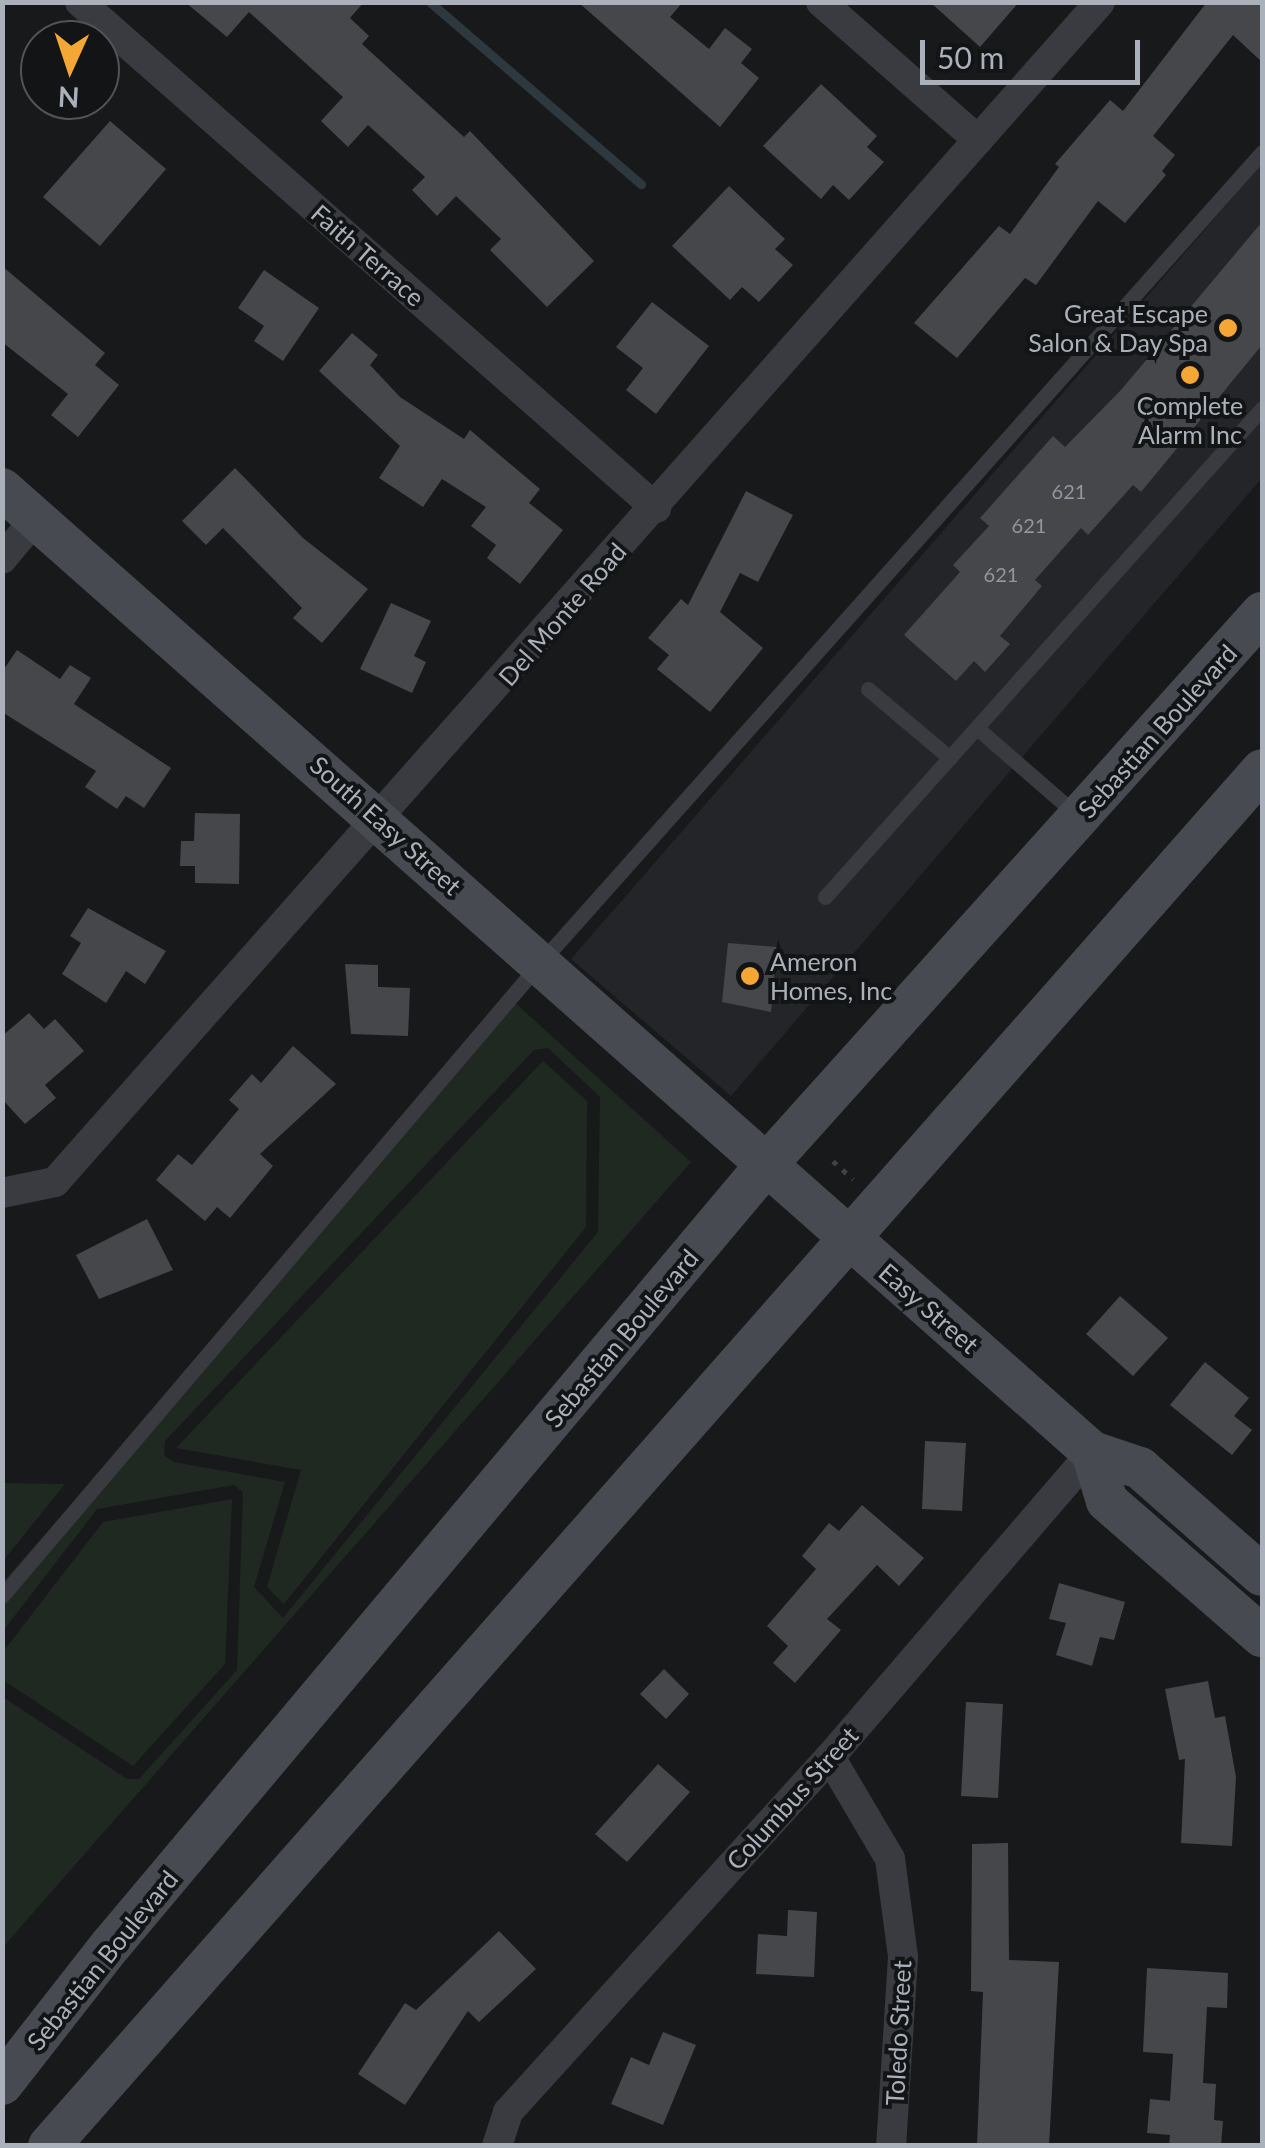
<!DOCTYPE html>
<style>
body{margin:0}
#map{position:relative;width:1265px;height:2148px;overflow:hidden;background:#18191b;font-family:Lato,sans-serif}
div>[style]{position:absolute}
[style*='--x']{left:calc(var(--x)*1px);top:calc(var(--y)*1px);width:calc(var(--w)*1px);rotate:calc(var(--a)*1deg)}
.built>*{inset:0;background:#242528}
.green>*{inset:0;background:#202921}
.stream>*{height:9px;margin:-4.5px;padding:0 4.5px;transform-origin:4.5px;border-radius:4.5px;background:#2e393f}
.building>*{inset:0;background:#45474b}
.path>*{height:5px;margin-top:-2.5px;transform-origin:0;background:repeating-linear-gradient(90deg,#3f4247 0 5px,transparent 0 13px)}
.lane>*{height:15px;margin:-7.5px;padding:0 7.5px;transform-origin:7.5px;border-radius:7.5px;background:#393b40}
.street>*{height:30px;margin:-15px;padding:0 15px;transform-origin:15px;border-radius:15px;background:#393b40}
.secondary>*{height:42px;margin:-21px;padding:0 21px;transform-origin:21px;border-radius:21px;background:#474a50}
.dots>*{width:28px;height:28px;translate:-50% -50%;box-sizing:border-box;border:5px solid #131416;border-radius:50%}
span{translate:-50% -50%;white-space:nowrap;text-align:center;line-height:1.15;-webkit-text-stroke:8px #131416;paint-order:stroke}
.number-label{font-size:20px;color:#92969f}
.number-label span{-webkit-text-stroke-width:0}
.street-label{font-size:25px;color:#abb1bb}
.poi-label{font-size:25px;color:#abb1bb}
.right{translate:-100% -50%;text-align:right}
.left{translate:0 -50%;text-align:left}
.frame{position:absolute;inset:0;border:5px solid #abb1bb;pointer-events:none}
.north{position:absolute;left:20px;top:20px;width:100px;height:100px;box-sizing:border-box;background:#131416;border:2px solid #505358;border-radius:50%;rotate:183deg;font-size:28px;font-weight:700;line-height:40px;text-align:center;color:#abb1bb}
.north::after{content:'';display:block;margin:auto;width:35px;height:45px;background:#f5a736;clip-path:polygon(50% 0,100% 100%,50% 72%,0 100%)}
.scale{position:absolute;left:920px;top:40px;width:220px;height:45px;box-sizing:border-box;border:5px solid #abb1bb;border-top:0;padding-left:12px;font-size:30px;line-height:35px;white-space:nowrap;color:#abb1bb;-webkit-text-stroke:8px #131416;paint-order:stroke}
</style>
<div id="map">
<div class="built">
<i style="clip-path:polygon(1262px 164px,1262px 478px,731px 1096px,571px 959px)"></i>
</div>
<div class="green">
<i style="clip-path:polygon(evenodd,514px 1002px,691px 1162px,3px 1947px,3px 1697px,127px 1779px,139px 1779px,237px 1670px,243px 1492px,234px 1485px,97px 1509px,3px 1631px,3px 1582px,514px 1002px,548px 1048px,600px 1097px,598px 1232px,283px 1618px,254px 1587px,285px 1482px,174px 1462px,164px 1455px,165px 1441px,534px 1050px,548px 1048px)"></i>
<i style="clip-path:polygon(543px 1061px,587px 1101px,586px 1227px,284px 1604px,267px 1587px,301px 1470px,176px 1448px)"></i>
<i style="clip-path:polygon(3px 1483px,65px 1484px,3px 1561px,2px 1483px)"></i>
<i style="clip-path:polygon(232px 1499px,225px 1664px,133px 1766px,3px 1680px,3px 1652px,103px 1522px)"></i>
</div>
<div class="stream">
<i style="--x:430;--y:2;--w:279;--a:40.8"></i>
</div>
<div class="building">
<i style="clip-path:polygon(185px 2px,364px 2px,350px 18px,369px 36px,362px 44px,464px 137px,470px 131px,594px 261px,547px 307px,490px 250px,501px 239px,456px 196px,437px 216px,412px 190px,425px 177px,368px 125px,348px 147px,321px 121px,343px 97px,249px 12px,227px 37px)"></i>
<i style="clip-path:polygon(578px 2px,683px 2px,670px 17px,709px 49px,725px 28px,752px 49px,741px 63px,759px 78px,720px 127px)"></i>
<i style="clip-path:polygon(930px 2px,1019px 2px,980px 47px)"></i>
<i style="clip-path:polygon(1207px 2px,1262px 2px,1262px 62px,1233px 35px,1153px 136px,1175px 155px,1162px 171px,1166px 175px,1125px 223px,1098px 201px,1036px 285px,1025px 278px,957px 358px,914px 323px,999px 226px,1010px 234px,1059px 167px,1055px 164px,1110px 100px,1123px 111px)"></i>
<i style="clip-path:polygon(821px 84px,877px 136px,867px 147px,884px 162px,849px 200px,833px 185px,821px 199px,763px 146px)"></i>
<i style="clip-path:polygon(110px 121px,166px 169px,100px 246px,43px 197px)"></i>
<i style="clip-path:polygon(729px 186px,785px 239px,775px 249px,793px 265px,759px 302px,742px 287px,730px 300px,672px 246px)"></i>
<i style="clip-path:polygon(1262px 222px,1262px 345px,1141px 492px,1133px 485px,1088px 535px,1081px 528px,1035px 580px,1042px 586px,1000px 636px,1010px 644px,985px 672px,974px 661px,956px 681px,904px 635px,960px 572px,953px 565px,989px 526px,980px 518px,1053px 436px,1065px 447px,1121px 390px)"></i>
<i style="clip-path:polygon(2px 266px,105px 353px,95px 365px,119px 385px,78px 437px,51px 415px,68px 394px,2px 342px)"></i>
<i style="clip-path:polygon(264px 270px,319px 308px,283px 361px,254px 341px,264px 326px,238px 308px)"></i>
<i style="clip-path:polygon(652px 302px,709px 346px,656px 414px,626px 390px,643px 368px,616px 347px)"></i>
<i style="clip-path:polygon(352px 333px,378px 355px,370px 365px,400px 397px,464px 439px,470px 430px,540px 489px,529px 503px,563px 530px,520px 584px,487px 558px,496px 545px,471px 526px,486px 507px,442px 479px,423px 507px,379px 478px,400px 446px,319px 371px)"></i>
<i style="clip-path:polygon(235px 468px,303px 538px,368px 589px,322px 643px,293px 618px,302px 608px,223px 528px,206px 545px,182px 521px)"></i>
<i style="clip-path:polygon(746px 491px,793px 515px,758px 582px,740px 573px,720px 612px,763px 648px,710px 712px,657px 669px,669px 655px,648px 638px,681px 599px,688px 605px)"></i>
<i style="clip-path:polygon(391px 603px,431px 621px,414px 656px,426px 662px,412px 693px,360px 669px)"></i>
<i style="clip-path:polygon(17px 650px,60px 679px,70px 665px,91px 678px,74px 704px,171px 768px,144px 808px,126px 796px,117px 809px,85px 787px,96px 771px,2px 712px,2px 672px)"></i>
<i style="clip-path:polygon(195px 813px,240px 814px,239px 884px,195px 883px,195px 866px,180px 866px,181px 841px,194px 841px)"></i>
<i style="clip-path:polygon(88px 908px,166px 951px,145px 984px,126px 971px,106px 1003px,62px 974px,81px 943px,70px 936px)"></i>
<i style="clip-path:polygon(728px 943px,777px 947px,771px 1012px,722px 1002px)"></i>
<i style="clip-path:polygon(345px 964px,378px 965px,378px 987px,410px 988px,408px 1036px,351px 1034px)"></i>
<i style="clip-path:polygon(29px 1013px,44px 1029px,55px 1019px,84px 1051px,45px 1085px,56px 1098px,25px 1124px,2px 1099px,2px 1036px)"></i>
<i style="clip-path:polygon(293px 1046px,336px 1084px,260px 1154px,273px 1166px,230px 1218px,217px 1207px,205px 1221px,156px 1180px,178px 1154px,192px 1165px,239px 1109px,229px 1100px,252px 1074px,261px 1083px)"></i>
<i style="clip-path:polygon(147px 1219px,173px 1270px,99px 1299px,76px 1255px)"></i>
<i style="clip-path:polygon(1120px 1296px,1168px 1338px,1133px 1376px,1086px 1334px)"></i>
<i style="clip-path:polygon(1205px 1362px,1249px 1398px,1234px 1416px,1252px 1430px,1232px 1455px,1170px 1405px)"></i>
<i style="clip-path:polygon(925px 1441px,966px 1443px,962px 1511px,922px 1509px)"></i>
<i style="clip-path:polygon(862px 1505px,924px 1558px,899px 1586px,877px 1565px,827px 1619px,841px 1630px,795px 1683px,773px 1663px,788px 1646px,767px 1626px,816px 1569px,802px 1556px,829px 1523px,839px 1531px)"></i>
<i style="clip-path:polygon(1059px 1583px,1125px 1602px,1114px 1640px,1100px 1637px,1092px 1666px,1056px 1655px,1066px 1623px,1049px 1619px)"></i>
<i style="clip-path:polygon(664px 1669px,689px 1694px,666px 1719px,640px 1694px)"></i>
<i style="clip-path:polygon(1208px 1681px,1215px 1718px,1225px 1716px,1236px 1777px,1232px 1846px,1181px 1843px,1185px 1759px,1179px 1760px,1165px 1689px)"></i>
<i style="clip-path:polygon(966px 1702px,1003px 1704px,998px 1798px,961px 1796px)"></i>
<i style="clip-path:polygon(658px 1764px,690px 1792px,627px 1862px,595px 1834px)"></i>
<i style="clip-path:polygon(1008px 1843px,1009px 1960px,1059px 1962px,1049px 2146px,977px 2146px,983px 1992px,971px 1991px,972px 1844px)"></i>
<i style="clip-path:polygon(788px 1910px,817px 1912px,814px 1977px,756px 1974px,758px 1934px,787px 1936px)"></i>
<i style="clip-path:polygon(499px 1931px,536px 1969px,479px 2022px,468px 2011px,405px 2105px,358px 2074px,405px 2003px,416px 2010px)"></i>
<i style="clip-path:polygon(1147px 1968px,1228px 1973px,1227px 2008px,1207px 2007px,1203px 2083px,1216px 2084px,1214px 2120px,1223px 2121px,1221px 2146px,1169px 2146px,1170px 2135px,1147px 2133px,1150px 2099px,1170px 2101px,1173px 2054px,1143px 2052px)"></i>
<i style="clip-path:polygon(663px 2032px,696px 2045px,663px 2125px,611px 2104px,631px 2057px,649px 2065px)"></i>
</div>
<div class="path">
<i style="--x:833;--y:1161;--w:27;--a:42"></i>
</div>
<div class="lane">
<i style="--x:868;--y:689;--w:107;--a:40.1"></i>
<i style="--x:977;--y:728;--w:133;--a:41"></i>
<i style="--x:825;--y:897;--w:656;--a:-48.21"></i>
<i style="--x:2;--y:1596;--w:831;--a:-49.64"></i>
<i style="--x:540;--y:963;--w:1086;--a:-48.32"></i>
</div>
<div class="street">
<i style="--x:80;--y:2;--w:767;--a:41.3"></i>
<i style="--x:821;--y:2;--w:209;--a:41.3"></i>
<i style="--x:2;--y:559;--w:53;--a:-50.3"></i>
<i style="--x:2;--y:1193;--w:54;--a:-11.7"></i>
<i style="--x:55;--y:1182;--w:1576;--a:-48.47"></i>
<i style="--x:830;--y:1757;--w:118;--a:59.5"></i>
<i style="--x:890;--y:1859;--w:99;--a:82.4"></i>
<i style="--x:903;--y:1957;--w:189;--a:93.6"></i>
<i style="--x:497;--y:2146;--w:36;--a:-72"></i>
<i style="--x:508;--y:2112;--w:479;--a:-47.8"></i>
<i style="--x:830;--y:1757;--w:402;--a:-49.3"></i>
</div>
<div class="secondary">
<i style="--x:2;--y:489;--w:1454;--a:41.46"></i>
<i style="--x:1092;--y:1452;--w:51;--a:18.4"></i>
<i style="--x:1140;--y:1468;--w:162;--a:41.3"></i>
<i style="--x:1092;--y:1452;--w:51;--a:73"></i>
<i style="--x:1107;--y:1501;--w:206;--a:41.1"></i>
<i style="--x:2;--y:2084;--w:175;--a:-52"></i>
<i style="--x:110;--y:1946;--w:1020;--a:-49.97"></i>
<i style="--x:766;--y:1165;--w:742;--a:-48.06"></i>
<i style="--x:49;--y:2146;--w:1834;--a:-48.6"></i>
</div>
<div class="dots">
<i style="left:1228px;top:328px;background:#f5a736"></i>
<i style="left:1190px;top:375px;background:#f5a736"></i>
<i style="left:750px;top:976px;background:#f5a736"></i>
</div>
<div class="number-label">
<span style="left:1069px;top:491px">621</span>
<span style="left:1029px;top:525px">621</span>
<span style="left:1001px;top:574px">621</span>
</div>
<div class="street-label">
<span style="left:368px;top:255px;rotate:41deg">Faith Terrace</span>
<span style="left:562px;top:614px;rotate:-49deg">Del Monte Road</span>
<span style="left:1157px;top:731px;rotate:-48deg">Sebastian Boulevard</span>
<span style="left:386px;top:825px;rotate:42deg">South Easy Street</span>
<span style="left:929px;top:1308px;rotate:41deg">Easy Street</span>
<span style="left:621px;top:1338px;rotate:-50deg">Sebastian Boulevard</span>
<span style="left:792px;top:1798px;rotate:-48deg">Columbus Street</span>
<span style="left:102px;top:1960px;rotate:-51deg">Sebastian Boulevard</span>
<span style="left:898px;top:2033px;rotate:-87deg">Toledo Street</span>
</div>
<div class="poi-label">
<span class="right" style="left:1208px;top:328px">Great Escape<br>Salon &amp; Day Spa</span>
<span style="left:1190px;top:420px">Complete<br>Alarm Inc</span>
<span class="left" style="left:770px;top:976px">Ameron<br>Homes, Inc</span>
</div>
<div class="frame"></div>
<div class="north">N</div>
<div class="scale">50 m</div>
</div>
